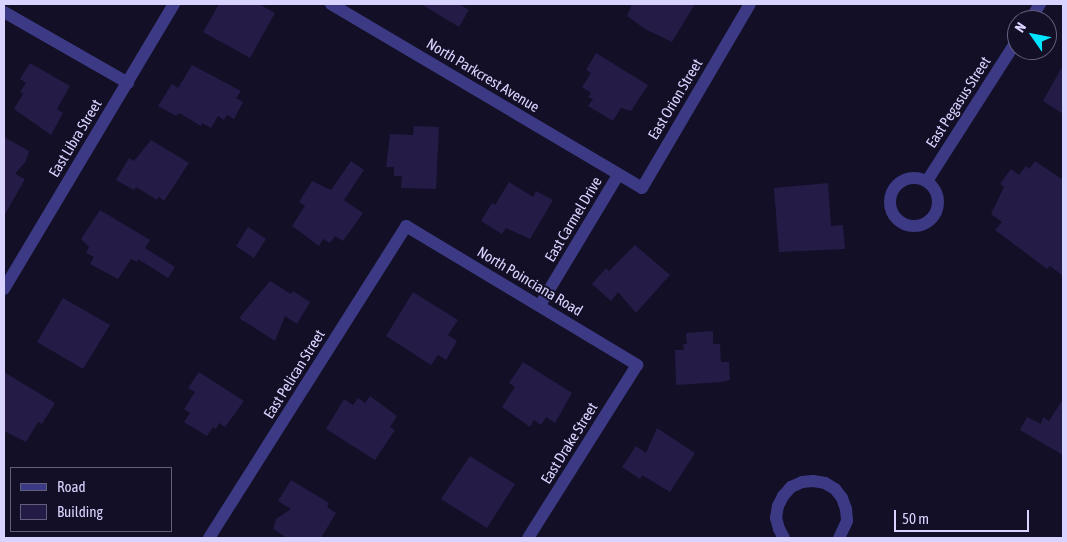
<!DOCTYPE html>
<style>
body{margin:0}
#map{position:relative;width:1067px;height:542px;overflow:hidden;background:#130f26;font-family:"Asap Condensed",sans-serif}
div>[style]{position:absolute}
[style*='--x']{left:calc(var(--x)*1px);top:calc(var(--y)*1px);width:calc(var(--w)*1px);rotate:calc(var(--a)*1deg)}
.building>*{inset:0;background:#241b47}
.minor>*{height:12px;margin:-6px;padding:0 6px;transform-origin:6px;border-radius:6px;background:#3d3a85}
.minor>.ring{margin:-6px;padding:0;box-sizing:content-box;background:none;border:12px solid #3d3a85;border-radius:50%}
span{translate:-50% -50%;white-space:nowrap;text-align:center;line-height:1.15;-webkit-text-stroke:4px #130f26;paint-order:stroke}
.street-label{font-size:15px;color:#d9d4ff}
.frame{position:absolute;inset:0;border:5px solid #d9d4ff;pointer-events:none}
.legend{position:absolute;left:10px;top:467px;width:162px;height:65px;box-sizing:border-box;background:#130f26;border:1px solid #625e7d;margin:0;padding:6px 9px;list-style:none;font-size:15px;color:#d9d4ff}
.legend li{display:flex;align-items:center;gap:10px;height:25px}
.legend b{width:25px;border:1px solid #625e7d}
.north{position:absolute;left:1007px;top:10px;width:50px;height:50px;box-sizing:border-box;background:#130f26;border:1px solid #625e7d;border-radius:50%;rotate:303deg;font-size:14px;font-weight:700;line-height:20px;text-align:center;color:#d9d4ff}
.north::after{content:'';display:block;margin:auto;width:18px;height:22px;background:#00e5ff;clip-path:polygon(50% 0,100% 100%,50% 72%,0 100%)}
.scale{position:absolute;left:894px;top:510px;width:135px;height:22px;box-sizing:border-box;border:2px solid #d9d4ff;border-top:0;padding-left:6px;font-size:15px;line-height:18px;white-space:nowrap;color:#d9d4ff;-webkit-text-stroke:4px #130f26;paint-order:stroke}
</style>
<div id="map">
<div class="building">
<i style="clip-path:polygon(219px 4px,259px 4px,275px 13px,250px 58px,203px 32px)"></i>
<i style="clip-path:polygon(421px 4px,459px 4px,469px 10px,459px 27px)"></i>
<i style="clip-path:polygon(632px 4px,695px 4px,672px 42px,645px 29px,627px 16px)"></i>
<i style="clip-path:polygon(596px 53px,648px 85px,631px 111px,621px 108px,613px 121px,588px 106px,593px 99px,588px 97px,591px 93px,582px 87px,591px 73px,586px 70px)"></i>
<i style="clip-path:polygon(30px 63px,70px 86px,57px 109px,63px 113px,51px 135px,14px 109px,23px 94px,20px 92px,26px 83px,20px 79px)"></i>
<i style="clip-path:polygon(192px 65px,241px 91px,236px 98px,243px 102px,234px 119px,227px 115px,224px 120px,218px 116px,211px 128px,202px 123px,201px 126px,179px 113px,176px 116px,158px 106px,172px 84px,178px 88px)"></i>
<i style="clip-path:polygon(1063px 65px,1063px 114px,1043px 101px)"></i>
<i style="clip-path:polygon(414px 126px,439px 127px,436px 189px,401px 188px,402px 176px,394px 176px,394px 167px,386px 167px,390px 134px,413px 135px)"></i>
<i style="clip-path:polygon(4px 137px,29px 151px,26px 161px,15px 174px,25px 179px,4px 216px)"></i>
<i style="clip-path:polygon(151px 140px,189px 163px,164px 201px,159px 197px,157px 200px,136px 187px,134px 190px,116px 180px,129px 158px,134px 161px)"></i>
<i style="clip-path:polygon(351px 161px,364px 170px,344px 200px,363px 213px,343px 241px,335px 236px,330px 243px,323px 239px,319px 246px,292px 226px,305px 206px,299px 202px,312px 181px,331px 190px)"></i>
<i style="clip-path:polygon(1035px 161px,1063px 180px,1063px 276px,1050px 266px,1047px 269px,995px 230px,1002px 222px,991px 214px,1004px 187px,1000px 184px,1011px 169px,1019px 175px,1026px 166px,1029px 169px)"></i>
<i style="clip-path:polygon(509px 182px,533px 197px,536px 191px,553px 200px,530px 239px,506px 228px,502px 234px,481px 221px,492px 203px,495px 205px)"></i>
<i style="clip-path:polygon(828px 183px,831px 226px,843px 225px,845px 249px,779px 252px,774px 188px)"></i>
<i style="clip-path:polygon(100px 210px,150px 240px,145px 248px,175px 267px,168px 278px,138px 259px,137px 262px,131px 259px,118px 279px,90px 264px,94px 257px,86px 253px,89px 247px,81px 239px)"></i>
<i style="clip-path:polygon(248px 227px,266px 239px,254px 258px,236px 246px)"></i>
<i style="clip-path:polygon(635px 245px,670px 275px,636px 313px,618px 292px,611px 301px,592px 284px,606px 268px,609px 271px)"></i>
<i style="clip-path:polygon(270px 281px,291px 294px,293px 291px,310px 302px,297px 324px,285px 316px,275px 341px,239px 318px)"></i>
<i style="clip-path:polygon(413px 292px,458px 320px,448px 335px,457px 341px,446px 360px,438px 355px,431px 365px,386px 336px)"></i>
<i style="clip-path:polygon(63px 298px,110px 325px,83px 369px,37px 342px)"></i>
<i style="clip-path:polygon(713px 331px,713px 344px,720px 344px,721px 362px,729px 362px,730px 380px,722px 382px,676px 385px,675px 350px,684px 350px,683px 344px,687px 344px,686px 333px)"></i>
<i style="clip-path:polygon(523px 362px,572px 393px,555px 423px,546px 417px,541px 425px,534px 420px,530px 427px,502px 407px,515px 387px,509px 383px)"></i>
<i style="clip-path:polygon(4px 372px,55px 403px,42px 424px,38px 422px,26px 442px,4px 431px)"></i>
<i style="clip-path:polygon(199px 372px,244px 401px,225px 427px,219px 423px,216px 429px,213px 427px,207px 436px,184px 422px,190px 413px,184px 409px,195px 392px,188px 388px)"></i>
<i style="clip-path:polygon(370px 396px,397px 416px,390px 427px,395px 430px,375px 460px,326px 429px,344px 399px,353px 405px,358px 398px,365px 403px)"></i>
<i style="clip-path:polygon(1063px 399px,1063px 455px,1020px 430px,1027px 417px,1041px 424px,1043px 417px,1049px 421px)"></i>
<i style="clip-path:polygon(657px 428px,695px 453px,670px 492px,642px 475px,640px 479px,622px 467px,636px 446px,646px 453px)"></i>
<i style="clip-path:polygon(470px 456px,515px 484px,487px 528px,441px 499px)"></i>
<i style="clip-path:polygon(291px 480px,329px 503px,327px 507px,336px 513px,321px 538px,287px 538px,273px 529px,276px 519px,291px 509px,278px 501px)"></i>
</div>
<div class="minor">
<i style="--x:331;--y:4;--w:361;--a:30.6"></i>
<i style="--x:642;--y:188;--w:213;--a:-59.6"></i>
<i style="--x:4;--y:12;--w:143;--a:29.8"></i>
<i style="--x:1030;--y:20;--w:19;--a:-58"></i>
<i class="ring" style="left:890px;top:178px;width:36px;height:36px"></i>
<i style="--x:927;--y:181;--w:167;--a:-57.4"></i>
<i style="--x:4;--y:289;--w:332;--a:-59.2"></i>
<i style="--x:540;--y:305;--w:152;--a:-59"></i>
<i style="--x:209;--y:538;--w:369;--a:-57.7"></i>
<i style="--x:406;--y:226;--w:270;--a:31"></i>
<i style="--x:637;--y:365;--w:204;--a:122.2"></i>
<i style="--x:784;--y:538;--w:10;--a:-119"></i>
<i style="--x:779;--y:529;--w:11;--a:-105"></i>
<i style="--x:776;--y:518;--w:12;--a:-81"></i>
<i style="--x:778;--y:506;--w:11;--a:-63"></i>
<i style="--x:783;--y:496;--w:12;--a:-48"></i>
<i style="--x:791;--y:487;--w:12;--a:-24"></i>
<i style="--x:802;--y:482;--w:11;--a:-5"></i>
<i style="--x:813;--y:481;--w:12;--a:9"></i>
<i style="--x:825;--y:483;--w:12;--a:31"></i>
<i style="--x:835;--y:489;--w:11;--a:52"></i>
<i style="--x:842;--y:498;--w:12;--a:70"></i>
<i style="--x:846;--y:509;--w:12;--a:85"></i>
<i style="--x:847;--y:521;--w:19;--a:115"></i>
</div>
<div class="street-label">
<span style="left:483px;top:75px;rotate:31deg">North Parkcrest Avenue</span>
<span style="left:675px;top:99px;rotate:-59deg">East Orion Street</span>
<span style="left:958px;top:102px;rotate:-57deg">East Pegasus Street</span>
<span style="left:75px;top:138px;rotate:-59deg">East Libra Street</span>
<span style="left:573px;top:219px;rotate:-59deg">East Carmel Drive</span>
<span style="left:530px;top:281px;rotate:31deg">North Poinciana Road</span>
<span style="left:294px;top:374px;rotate:-58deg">East Pelican Street</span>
<span style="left:569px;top:443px;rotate:-58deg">East Drake Street</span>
</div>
<div class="frame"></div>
<ul class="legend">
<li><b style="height:6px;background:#3d3a85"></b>Road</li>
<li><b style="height:14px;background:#241b47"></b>Building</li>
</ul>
<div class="north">N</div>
<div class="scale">50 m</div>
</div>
